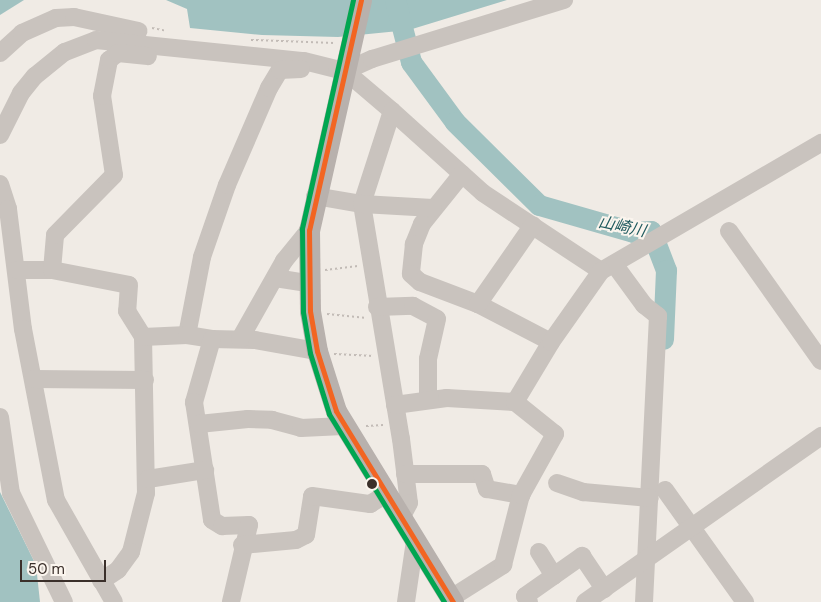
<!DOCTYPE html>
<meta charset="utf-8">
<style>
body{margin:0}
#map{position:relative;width:821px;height:602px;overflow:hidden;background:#f0ebe5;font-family:"DM Sans","Noto Sans JP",sans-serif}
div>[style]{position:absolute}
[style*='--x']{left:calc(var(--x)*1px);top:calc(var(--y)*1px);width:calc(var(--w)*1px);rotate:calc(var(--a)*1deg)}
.water>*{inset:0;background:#a1c2c1}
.river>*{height:21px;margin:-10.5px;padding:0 10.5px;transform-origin:10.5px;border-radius:10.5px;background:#a1c2c1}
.path>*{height:2px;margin-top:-1px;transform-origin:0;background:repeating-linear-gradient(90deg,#c2bbb6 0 2.5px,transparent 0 5px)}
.minor>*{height:18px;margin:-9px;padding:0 9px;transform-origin:9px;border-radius:9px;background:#c9c3be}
.major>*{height:21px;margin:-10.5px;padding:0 10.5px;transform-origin:10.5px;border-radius:10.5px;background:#b8b1ad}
.bus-1>*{height:5px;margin:-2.5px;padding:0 2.5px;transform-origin:2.5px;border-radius:2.5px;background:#f26522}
.bus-2>*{height:5px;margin:-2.5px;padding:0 2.5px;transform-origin:2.5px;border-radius:2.5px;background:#00a651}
.dots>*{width:14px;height:14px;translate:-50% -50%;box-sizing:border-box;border:2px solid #fbf5ee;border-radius:50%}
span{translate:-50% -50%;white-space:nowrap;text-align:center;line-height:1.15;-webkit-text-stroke:4px #fbf5ee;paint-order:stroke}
.water-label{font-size:16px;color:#1f5a5e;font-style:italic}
.scale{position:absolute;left:20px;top:560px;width:86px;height:22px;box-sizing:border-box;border:2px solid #3b302b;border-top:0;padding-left:6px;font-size:15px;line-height:18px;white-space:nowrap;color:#3b302b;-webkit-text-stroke:4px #fbf5ee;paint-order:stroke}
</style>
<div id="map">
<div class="water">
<i style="clip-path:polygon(0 0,24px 0,0 15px)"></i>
<i style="clip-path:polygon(166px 0,507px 0,409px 30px,338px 37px,262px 35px,190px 28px,187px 9px)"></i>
<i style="clip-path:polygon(0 492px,36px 565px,40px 602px,0 602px)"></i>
</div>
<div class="river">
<i style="--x:395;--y:0;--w:64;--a:75.5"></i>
<i style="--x:411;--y:62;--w:74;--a:53.7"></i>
<i style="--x:455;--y:122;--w:118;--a:44.7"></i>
<i style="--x:539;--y:205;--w:98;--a:16"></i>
<i style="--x:633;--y:232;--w:18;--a:-3"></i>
<i style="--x:651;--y:231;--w:42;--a:69"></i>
<i style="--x:666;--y:270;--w:69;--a:92.5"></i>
</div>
<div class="path">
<i style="--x:152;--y:28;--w:15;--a:11"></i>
<i style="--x:251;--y:40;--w:83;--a:2.1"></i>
<i style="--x:325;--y:270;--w:33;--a:-7"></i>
<i style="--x:327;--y:314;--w:40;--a:5.7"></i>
<i style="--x:334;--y:354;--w:40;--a:2.9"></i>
<i style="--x:366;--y:426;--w:17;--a:-3"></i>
</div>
<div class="minor">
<i style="--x:0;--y:53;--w:30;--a:-42"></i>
<i style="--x:22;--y:33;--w:37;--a:-24"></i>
<i style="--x:56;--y:18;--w:18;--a:-3"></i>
<i style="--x:74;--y:17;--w:66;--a:12.2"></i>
<i style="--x:345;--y:71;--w:30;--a:-24"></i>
<i style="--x:372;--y:59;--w:201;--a:-17.1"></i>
<i style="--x:392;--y:111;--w:98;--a:107.9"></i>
<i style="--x:362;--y:204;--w:238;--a:80.6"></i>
<i style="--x:401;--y:439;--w:64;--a:82.9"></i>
<i style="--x:409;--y:503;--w:17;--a:118"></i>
<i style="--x:0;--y:135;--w:47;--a:-63.4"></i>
<i style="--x:21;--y:93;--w:22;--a:-51"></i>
<i style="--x:35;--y:76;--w:38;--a:-39"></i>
<i style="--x:65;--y:52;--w:33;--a:-21"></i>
<i style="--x:96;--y:40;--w:209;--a:5.8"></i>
<i style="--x:304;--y:61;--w:34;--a:14"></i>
<i style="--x:337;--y:69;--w:8;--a:14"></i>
<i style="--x:345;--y:71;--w:62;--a:40.4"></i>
<i style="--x:392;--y:111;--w:122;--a:42"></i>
<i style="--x:483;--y:193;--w:141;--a:33.5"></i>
<i style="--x:601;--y:271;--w:255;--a:-30.2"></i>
<i style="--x:462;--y:174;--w:64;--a:128.7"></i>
<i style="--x:422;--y:224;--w:22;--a:112"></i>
<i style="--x:414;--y:244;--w:30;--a:96"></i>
<i style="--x:411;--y:274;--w:12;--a:42"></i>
<i style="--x:420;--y:282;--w:62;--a:20.8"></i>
<i style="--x:478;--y:304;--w:82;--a:27.5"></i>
<i style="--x:0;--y:184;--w:26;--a:72"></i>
<i style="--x:8;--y:209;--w:121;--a:82.9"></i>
<i style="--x:23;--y:329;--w:174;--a:79.1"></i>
<i style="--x:56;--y:500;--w:117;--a:60.4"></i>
<i style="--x:315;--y:196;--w:48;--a:9.7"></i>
<i style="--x:362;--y:204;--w:71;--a:3.2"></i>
<i style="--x:729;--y:231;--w:159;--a:54.7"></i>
<i style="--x:614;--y:264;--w:51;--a:53.8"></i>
<i style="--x:644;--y:305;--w:18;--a:38"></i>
<i style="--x:658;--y:316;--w:286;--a:92.8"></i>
<i style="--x:17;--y:270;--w:35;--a:0"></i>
<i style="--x:52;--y:270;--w:78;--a:11"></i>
<i style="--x:129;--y:285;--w:26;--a:94"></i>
<i style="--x:127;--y:311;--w:31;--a:58"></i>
<i style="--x:143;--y:337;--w:156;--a:88.9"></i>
<i style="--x:146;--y:493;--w:61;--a:104.3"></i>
<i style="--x:131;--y:552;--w:22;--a:126"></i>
<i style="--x:118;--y:570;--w:20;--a:147"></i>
<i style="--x:52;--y:270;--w:35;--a:-85"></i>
<i style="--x:55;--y:235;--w:84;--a:-45.5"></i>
<i style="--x:114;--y:175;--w:80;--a:-98.6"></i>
<i style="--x:102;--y:96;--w:37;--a:-79"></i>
<i style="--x:109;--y:60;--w:11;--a:-38"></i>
<i style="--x:118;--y:53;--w:30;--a:6"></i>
<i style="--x:275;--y:278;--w:33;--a:9"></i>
<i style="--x:478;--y:304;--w:96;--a:-55.2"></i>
<i style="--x:377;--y:307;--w:36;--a:-2"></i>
<i style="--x:413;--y:306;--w:27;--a:28"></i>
<i style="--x:437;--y:319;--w:41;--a:102.7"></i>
<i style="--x:428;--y:359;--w:41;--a:90"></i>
<i style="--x:187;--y:335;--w:79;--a:-79.1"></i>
<i style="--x:202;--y:257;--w:76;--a:-70.9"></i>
<i style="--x:227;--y:185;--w:106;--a:-66.6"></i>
<i style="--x:269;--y:88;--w:21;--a:-59"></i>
<i style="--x:280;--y:70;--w:21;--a:-3"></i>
<i style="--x:143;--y:337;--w:44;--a:-2.6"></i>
<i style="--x:187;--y:335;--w:25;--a:9"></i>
<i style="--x:212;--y:339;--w:43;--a:1.3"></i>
<i style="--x:255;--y:340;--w:63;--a:10.1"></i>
<i style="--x:212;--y:339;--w:66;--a:105.9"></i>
<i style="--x:194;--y:402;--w:119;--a:81.3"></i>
<i style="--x:212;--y:520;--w:12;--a:31"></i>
<i style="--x:222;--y:526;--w:27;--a:-2"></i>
<i style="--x:249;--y:525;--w:79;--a:103.2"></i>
<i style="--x:240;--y:339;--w:90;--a:-60.6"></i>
<i style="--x:284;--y:261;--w:40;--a:-51"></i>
<i style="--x:34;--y:379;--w:111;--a:0.5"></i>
<i style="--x:395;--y:405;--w:52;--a:-7.7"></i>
<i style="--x:447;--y:398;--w:68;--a:3.4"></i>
<i style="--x:515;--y:402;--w:70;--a:-59"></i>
<i style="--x:551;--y:342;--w:87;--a:-54.8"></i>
<i style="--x:0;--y:417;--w:77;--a:81.8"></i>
<i style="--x:11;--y:493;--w:121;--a:64.1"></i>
<i style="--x:199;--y:424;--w:49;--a:-5.8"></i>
<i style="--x:248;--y:419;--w:24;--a:2"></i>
<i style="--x:272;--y:420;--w:30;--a:15"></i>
<i style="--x:301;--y:428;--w:42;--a:-2.7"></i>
<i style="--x:405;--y:474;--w:77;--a:0"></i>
<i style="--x:482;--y:474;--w:16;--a:72"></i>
<i style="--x:487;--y:489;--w:35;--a:10"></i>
<i style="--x:148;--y:479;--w:58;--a:-9"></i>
<i style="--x:557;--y:483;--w:28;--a:19"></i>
<i style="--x:583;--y:492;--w:67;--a:5.1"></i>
<i style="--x:665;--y:490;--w:138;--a:54.5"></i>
<i style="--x:242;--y:545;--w:54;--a:-5.3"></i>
<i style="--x:296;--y:540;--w:11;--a:-27"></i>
<i style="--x:306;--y:535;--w:39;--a:-81"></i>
<i style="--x:312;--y:496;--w:59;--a:7.9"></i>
<i style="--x:370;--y:504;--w:17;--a:-31"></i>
<i style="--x:539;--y:552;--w:28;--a:58"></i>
<i style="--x:451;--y:598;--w:62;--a:-32.4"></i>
<i style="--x:503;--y:565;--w:72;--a:-75.6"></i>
<i style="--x:521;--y:495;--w:70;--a:-60.9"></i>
<i style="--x:555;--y:434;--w:51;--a:-141.3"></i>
<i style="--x:406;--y:602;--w:62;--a:-81.6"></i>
<i style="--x:529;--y:602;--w:7;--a:-124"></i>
<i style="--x:525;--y:596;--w:70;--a:-35.1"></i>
<i style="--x:582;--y:556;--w:40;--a:56"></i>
<i style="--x:585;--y:602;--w:289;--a:-35.1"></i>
</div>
<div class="major">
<i style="--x:361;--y:0;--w:236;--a:102.7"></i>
<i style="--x:309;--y:230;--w:81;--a:89.3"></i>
<i style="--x:310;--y:311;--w:41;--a:80.1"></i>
<i style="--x:317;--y:351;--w:63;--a:72.4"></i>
<i style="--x:336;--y:411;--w:224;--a:58.5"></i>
</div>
<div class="bus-1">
<i style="--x:361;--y:0;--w:236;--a:102.7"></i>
<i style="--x:309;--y:230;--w:81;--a:89.3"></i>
<i style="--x:310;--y:311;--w:41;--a:80.1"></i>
<i style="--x:317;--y:351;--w:63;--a:72.4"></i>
<i style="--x:336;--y:411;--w:224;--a:58.5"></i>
</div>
<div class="bus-2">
<i style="--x:353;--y:0;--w:235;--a:102.6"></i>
<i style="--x:302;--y:229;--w:83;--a:89.3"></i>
<i style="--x:303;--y:312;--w:42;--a:80.3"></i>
<i style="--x:310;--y:353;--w:64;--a:72.7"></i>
<i style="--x:329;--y:414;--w:220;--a:58.5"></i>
</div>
<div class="dots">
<i style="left:372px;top:484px;background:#3b302b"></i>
</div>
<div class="water-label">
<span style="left:622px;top:227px;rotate:12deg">山崎川</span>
</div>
<div class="scale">50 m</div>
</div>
